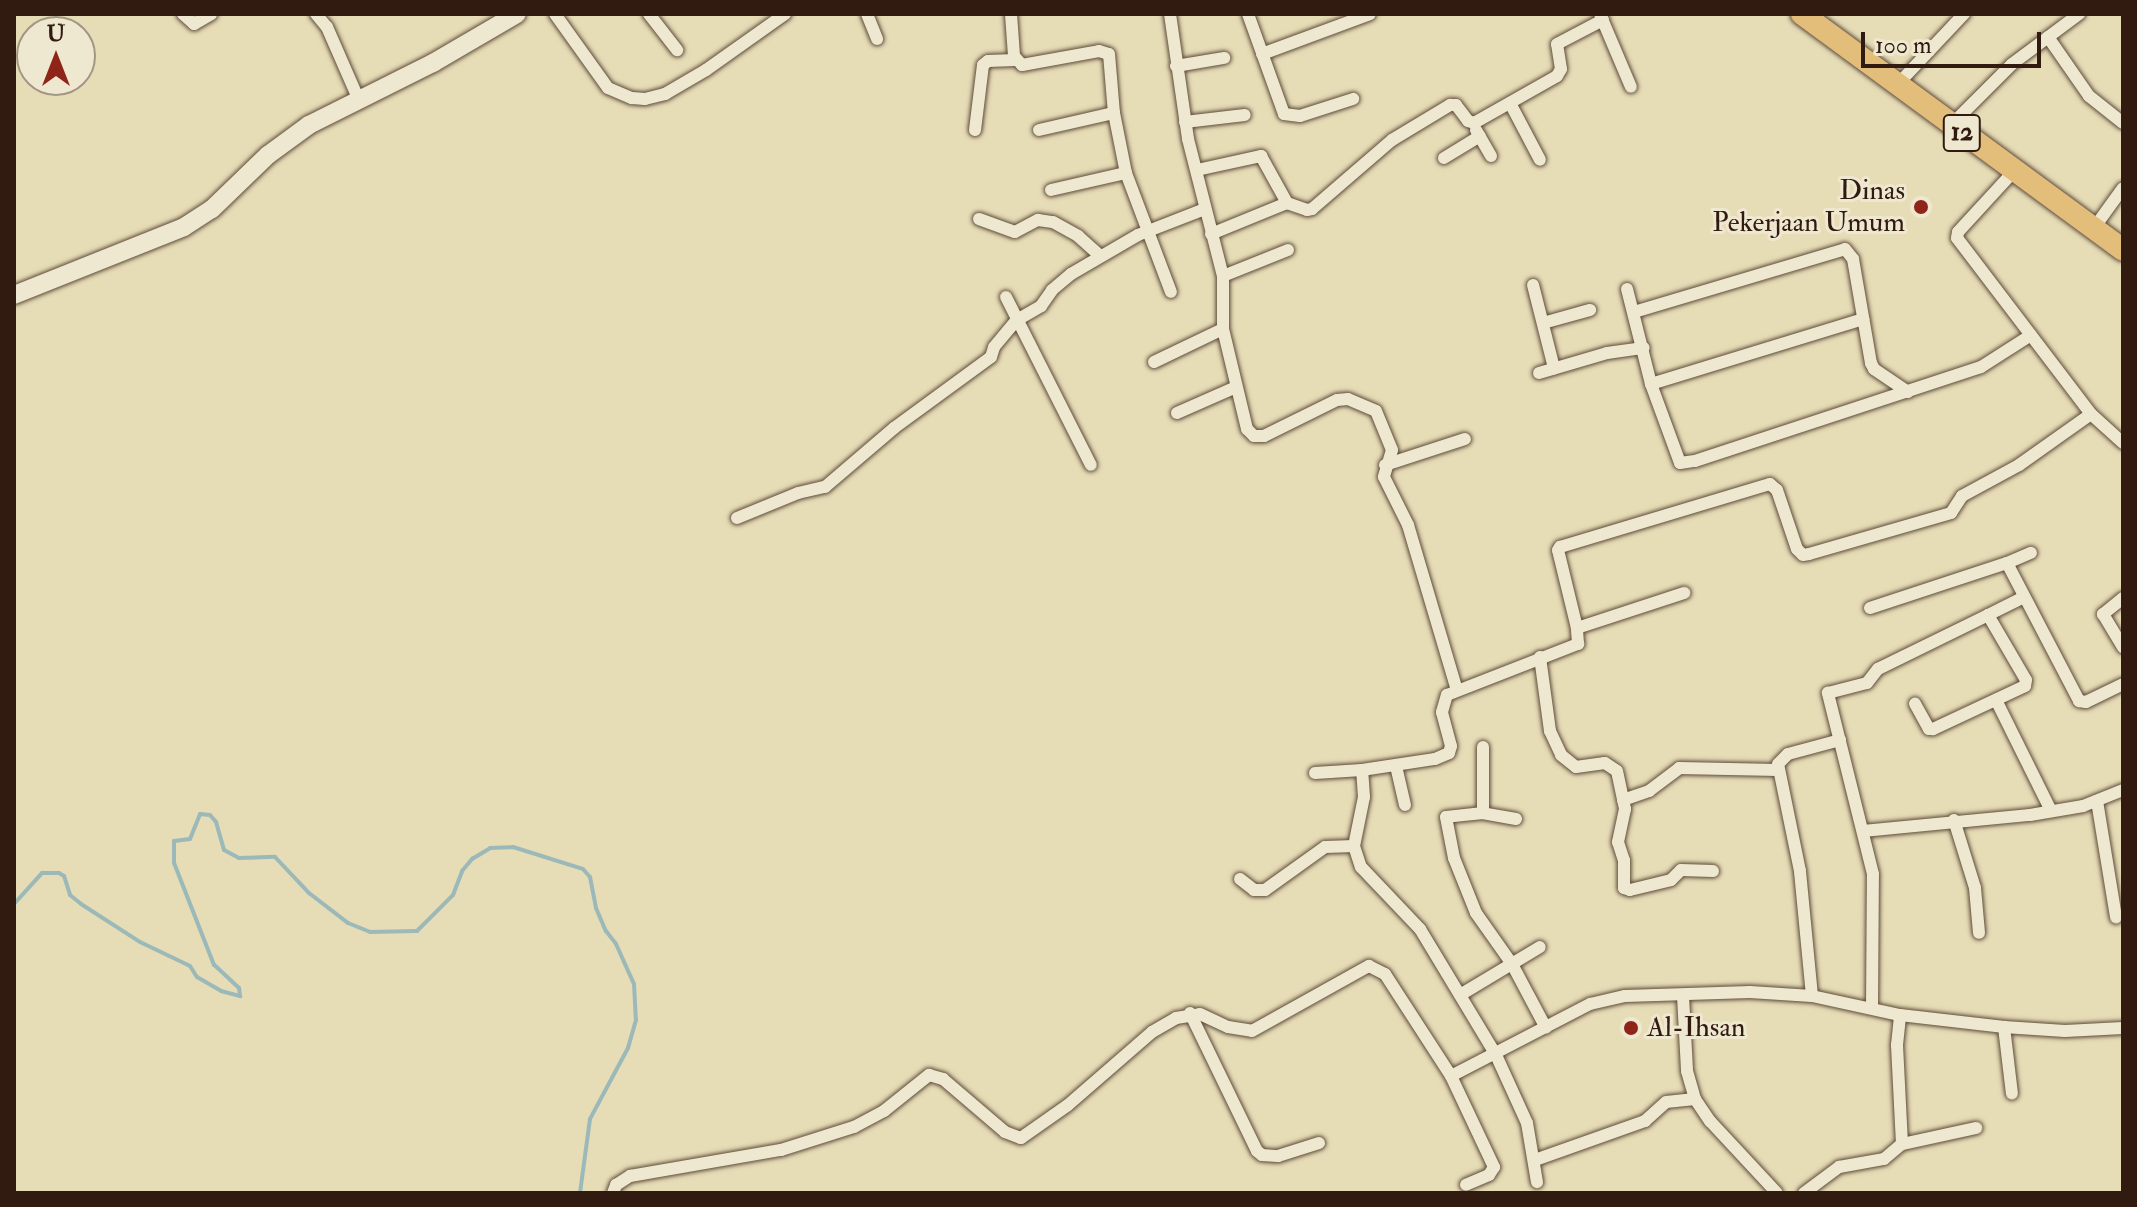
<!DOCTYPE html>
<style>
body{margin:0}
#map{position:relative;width:2137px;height:1207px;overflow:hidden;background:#e6dcb6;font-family:"IM FELL Double Pica",serif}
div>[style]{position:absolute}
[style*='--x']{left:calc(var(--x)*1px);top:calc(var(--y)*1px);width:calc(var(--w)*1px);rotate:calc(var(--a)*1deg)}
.stream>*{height:4px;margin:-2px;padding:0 2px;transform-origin:2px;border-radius:2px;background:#9bb9b9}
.roads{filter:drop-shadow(0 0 2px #5e4b3a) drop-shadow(0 0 2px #5e4b3a)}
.street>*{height:12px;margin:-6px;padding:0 6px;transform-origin:6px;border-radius:6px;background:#efe8d0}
.secondary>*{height:18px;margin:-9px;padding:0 9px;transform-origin:9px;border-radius:9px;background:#efe8d0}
.highway>*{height:22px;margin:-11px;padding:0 11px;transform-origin:11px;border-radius:11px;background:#e3be7b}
.dots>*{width:22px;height:22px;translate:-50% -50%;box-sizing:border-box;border:4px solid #efe8d0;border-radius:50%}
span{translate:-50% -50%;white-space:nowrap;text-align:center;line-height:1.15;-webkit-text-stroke:6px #efe8d0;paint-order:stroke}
.shield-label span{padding:2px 6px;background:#efe8d0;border:2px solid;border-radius:6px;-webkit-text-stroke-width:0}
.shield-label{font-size:26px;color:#311b11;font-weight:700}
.poi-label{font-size:28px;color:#311b11}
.right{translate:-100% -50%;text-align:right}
.left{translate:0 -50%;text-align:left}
.frame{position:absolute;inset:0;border:16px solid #311b11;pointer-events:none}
.north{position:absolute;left:16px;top:16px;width:80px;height:80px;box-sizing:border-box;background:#efe8d0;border:2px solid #a39684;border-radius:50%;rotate:0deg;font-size:22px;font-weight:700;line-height:32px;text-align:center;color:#311b11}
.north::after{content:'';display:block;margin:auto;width:28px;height:36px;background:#8f2418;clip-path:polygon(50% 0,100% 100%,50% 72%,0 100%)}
.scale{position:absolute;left:1861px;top:32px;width:180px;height:36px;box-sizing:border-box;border:4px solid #311b11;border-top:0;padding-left:10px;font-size:24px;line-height:28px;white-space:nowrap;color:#311b11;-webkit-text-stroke:6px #efe8d0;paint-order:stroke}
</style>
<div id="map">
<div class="stream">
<i style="--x:14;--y:904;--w:42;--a:-47.9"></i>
<i style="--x:42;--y:873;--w:17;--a:0"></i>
<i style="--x:59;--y:873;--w:6;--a:31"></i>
<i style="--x:64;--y:876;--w:20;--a:72"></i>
<i style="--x:70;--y:895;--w:14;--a:39"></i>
<i style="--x:81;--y:904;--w:70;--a:32.8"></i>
<i style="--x:140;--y:942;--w:55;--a:25.6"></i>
<i style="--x:190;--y:966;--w:13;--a:58"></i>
<i style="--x:197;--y:977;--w:28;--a:30"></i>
<i style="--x:221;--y:991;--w:20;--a:15"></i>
<i style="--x:240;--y:996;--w:8;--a:-97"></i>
<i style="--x:239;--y:988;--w:34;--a:-137"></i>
<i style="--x:214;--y:965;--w:110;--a:-111.4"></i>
<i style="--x:174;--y:863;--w:22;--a:-90"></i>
<i style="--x:174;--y:841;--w:16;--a:-7"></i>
<i style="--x:190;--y:839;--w:27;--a:-68"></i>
<i style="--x:200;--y:814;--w:10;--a:6"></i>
<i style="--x:210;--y:815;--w:9;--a:49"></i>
<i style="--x:216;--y:822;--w:29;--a:74"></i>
<i style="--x:224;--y:850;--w:17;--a:28"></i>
<i style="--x:239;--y:858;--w:36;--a:-2"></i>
<i style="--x:275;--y:857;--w:50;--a:46.6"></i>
<i style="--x:309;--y:893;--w:49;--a:37.6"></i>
<i style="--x:348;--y:923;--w:24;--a:22"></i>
<i style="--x:370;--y:932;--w:47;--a:-1.2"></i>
<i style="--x:417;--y:931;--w:51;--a:-45"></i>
<i style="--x:453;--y:895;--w:26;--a:-69"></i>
<i style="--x:462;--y:871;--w:16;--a:-50"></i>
<i style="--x:472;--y:859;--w:21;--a:-31"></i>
<i style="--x:490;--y:848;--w:23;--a:-2"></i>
<i style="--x:513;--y:847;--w:73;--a:17.4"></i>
<i style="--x:583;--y:869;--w:11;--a:49"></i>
<i style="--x:590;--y:877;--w:32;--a:79"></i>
<i style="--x:596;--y:908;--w:25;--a:67"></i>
<i style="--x:606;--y:931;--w:16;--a:52"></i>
<i style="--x:616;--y:944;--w:44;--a:65.8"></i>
<i style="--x:634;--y:984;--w:36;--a:87"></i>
<i style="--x:636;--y:1020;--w:29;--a:106"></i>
<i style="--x:628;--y:1048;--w:81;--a:118.2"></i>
<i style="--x:590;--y:1119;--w:75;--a:97.7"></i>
</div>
<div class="roads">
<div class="street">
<i style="--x:183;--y:14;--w:15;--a:42"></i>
<i style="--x:194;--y:24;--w:20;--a:-30"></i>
<i style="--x:316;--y:14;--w:17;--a:50"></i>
<i style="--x:327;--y:27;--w:77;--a:66.4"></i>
<i style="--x:555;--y:14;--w:91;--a:54.4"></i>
<i style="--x:608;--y:88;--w:26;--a:23"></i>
<i style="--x:632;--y:98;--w:13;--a:4"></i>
<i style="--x:645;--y:99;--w:21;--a:-14"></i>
<i style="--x:665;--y:94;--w:48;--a:-30.3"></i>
<i style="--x:706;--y:70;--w:97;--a:-35.3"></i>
<i style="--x:649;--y:14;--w:46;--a:52.1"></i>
<i style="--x:867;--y:14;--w:27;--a:68"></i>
<i style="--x:1011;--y:14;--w:42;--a:85.9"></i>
<i style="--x:1014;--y:56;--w:12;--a:48"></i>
<i style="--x:1022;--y:65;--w:78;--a:-10.3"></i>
<i style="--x:1099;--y:51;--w:10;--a:17"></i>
<i style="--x:1109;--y:54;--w:59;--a:85.2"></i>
<i style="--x:1114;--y:113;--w:61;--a:78.7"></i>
<i style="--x:1126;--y:173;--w:127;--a:69.3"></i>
<i style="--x:1170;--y:14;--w:126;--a:81.8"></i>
<i style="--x:1188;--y:139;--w:141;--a:75.7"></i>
<i style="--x:1223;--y:276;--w:53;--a:90"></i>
<i style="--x:1223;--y:329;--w:103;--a:76.5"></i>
<i style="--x:1247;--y:429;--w:10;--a:45"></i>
<i style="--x:1254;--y:436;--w:10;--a:0"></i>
<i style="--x:1264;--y:436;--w:81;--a:-26.3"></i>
<i style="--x:1337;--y:400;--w:11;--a:-5"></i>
<i style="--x:1348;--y:399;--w:30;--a:23"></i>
<i style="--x:1376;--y:411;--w:42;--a:67.7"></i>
<i style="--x:1392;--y:450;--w:28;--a:107"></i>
<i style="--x:1384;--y:477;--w:54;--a:63.4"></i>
<i style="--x:1408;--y:525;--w:172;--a:73.5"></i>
<i style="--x:1248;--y:14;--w:106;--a:70.2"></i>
<i style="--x:1284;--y:114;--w:16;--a:7"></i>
<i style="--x:1300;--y:116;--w:56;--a:-17.8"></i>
<i style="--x:1600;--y:14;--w:79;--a:67"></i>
<i style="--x:2048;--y:37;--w:72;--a:55.2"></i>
<i style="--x:2089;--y:96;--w:43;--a:38.5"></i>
<i style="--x:1262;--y:54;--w:115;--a:-20.3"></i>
<i style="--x:1176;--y:66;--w:49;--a:-9.5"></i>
<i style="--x:1897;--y:85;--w:98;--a:-46.7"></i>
<i style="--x:1510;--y:103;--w:64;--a:62.2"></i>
<i style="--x:1185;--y:122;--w:60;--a:-6.7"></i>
<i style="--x:1951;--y:125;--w:86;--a:-45"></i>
<i style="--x:2012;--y:64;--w:84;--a:-36.7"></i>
<i style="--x:975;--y:130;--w:65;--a:-83"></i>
<i style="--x:983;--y:65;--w:6;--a:-39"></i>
<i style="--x:988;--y:61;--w:27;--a:-2"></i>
<i style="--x:1039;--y:130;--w:77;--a:-12.8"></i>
<i style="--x:1476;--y:130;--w:30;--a:60"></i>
<i style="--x:1444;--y:158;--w:42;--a:-31.4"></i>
<i style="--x:1197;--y:170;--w:66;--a:-12.3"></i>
<i style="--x:1261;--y:156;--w:54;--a:61"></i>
<i style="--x:1287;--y:203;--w:21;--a:19"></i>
<i style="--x:1307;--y:210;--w:5;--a:-11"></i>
<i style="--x:1312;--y:209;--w:106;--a:-40.8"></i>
<i style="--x:1392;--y:140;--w:68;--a:-31.1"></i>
<i style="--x:1450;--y:105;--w:6;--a:0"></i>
<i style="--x:1456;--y:105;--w:20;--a:53"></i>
<i style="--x:1468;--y:121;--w:6;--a:18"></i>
<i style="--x:1474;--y:123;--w:95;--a:-29.5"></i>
<i style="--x:1557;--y:76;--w:8;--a:-60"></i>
<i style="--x:1561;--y:69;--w:25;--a:-99"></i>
<i style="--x:1557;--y:44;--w:52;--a:-27.6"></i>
<i style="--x:2015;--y:170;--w:84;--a:132.6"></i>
<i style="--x:1958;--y:232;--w:6;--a:99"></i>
<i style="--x:1957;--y:238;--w:221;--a:52.7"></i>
<i style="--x:2091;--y:414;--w:43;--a:42.2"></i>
<i style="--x:1051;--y:190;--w:77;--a:-12.8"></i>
<i style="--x:979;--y:219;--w:38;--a:20"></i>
<i style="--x:1015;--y:232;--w:26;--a:-28"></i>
<i style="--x:1038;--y:220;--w:15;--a:8"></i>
<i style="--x:1053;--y:222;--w:29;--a:29"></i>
<i style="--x:1078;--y:236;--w:30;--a:42"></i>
<i style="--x:2094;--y:228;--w:49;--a:-54.1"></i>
<i style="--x:1211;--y:234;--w:82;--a:-22.2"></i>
<i style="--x:1223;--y:276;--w:70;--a:-21.8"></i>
<i style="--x:1533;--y:285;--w:86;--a:75.8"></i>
<i style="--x:1627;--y:289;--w:98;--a:75.8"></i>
<i style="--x:1651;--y:384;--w:84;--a:69.8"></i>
<i style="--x:1680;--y:463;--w:15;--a:-8"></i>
<i style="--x:1695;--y:461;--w:301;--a:-18.2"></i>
<i style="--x:1981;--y:367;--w:59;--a:-32.6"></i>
<i style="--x:1006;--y:297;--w:188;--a:63.2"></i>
<i style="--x:1634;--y:312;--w:220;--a:-16.6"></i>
<i style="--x:1845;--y:249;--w:13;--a:51"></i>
<i style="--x:1853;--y:259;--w:106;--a:80.2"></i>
<i style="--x:1871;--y:363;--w:7;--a:63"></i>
<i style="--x:1874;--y:369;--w:41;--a:34.1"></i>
<i style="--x:1543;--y:323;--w:49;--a:-15.5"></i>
<i style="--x:1154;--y:362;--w:76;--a:-25.6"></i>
<i style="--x:1539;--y:373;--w:71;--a:-16.4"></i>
<i style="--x:1607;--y:353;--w:37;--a:-8"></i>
<i style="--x:1651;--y:384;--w:222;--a:-17"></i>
<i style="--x:1177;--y:413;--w:64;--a:-23.8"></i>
<i style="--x:1385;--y:465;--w:84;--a:-18"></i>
<i style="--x:737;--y:518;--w:66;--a:-22.3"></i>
<i style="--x:798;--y:493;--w:28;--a:-13"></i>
<i style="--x:825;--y:487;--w:91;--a:-40.5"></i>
<i style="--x:894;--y:428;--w:120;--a:-36.2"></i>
<i style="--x:991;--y:357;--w:10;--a:-73"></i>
<i style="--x:994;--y:347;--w:35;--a:-50"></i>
<i style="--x:1017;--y:320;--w:28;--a:-30"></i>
<i style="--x:1041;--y:306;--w:19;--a:-55"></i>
<i style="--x:1052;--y:290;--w:25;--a:-40"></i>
<i style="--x:1071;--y:274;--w:78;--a:-30.2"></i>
<i style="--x:1138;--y:235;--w:72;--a:-21.2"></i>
<i style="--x:2007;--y:563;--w:26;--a:-23"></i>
<i style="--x:2123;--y:598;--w:26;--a:141"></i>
<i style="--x:2103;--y:614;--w:39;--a:59"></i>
<i style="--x:1870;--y:608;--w:144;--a:-18.2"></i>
<i style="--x:2007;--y:563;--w:156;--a:62.4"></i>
<i style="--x:2079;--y:701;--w:7;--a:8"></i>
<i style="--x:2086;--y:702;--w:41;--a:-25.9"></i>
<i style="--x:1988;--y:615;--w:40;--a:-26.6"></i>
<i style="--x:1577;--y:628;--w:80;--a:-103.7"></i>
<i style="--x:1558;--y:550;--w:4;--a:-56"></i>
<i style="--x:1560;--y:547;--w:219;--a:-16.7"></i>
<i style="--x:1770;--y:484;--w:9;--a:41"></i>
<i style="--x:1777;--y:490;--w:62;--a:71.3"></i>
<i style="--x:1797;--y:549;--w:8;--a:45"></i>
<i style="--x:1803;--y:555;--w:6;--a:-9"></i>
<i style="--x:1809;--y:554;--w:148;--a:-16.1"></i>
<i style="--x:1951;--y:513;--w:20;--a:-57"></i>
<i style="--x:1962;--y:496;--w:65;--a:-28.5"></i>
<i style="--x:2019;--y:465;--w:88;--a:-35.3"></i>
<i style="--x:1540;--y:657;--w:75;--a:82.3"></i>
<i style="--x:1550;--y:731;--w:26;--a:65"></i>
<i style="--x:1561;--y:755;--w:19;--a:39"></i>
<i style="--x:1576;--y:767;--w:29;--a:-8"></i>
<i style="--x:1605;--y:763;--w:14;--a:34"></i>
<i style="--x:1617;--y:771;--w:39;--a:78"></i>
<i style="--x:1625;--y:809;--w:34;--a:102"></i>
<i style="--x:1618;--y:842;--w:19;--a:72"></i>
<i style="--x:1624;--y:860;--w:28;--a:90"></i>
<i style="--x:1624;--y:888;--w:6;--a:18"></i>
<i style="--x:1630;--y:890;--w:42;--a:-13.7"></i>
<i style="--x:1671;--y:880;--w:14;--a:-45"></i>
<i style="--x:1681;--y:870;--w:32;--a:2"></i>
<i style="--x:1996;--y:700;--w:124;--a:63.6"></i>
<i style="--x:1396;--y:766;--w:40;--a:77"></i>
<i style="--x:1315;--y:773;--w:47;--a:-3.7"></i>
<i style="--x:1623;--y:800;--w:28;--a:-19"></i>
<i style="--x:1649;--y:791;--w:38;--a:-37"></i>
<i style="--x:1679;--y:768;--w:99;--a:1.2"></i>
<i style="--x:2097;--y:801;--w:118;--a:80.7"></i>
<i style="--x:1483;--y:813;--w:66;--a:-90"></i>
<i style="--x:1516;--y:819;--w:34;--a:-170"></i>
<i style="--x:1483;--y:813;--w:37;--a:174"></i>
<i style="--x:1446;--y:817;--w:42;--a:79"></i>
<i style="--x:1454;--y:858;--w:59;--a:68.2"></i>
<i style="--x:1476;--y:913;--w:62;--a:54.8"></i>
<i style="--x:1512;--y:964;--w:72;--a:62"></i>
<i style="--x:1954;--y:820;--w:71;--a:72.8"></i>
<i style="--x:1975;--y:888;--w:45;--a:84.9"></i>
<i style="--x:1863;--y:831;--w:168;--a:-5.5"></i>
<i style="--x:2030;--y:815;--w:54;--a:-9.6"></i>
<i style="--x:2083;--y:806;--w:43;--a:-21.8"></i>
<i style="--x:1354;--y:846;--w:50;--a:-78.5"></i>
<i style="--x:1364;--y:797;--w:27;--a:-94"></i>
<i style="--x:1362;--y:770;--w:74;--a:-8.6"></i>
<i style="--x:1435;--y:759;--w:15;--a:-23"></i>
<i style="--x:1449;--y:753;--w:7;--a:-74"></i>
<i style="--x:1451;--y:746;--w:35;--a:-105"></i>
<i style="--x:1442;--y:712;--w:18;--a:-74"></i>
<i style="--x:1447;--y:695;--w:141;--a:-21.3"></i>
<i style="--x:1578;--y:644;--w:16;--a:-94"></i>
<i style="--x:1577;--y:628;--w:113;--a:-18.1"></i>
<i style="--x:1240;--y:879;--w:18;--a:38"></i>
<i style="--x:1254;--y:890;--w:11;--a:0"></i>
<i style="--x:1265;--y:890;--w:74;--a:-35.6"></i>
<i style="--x:1325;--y:847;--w:29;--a:-2"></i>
<i style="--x:1354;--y:846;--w:22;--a:72"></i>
<i style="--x:1361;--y:867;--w:86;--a:46.4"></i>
<i style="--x:1420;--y:929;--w:147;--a:58.9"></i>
<i style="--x:1496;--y:1055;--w:75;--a:65.5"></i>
<i style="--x:1527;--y:1123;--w:60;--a:80.4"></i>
<i style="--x:1460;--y:995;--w:93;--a:-31"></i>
<i style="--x:1683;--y:996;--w:75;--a:86.9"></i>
<i style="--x:1687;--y:1071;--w:29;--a:74"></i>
<i style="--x:1695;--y:1099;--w:27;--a:56"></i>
<i style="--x:1710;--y:1121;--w:98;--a:47.1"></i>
<i style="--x:1812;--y:996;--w:126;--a:-95.5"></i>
<i style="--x:1800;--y:871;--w:109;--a:-101.6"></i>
<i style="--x:1778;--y:764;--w:14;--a:-45"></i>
<i style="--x:1788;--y:754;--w:54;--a:-15.1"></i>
<i style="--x:1872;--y:1008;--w:134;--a:-89.6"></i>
<i style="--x:1873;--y:874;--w:187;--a:-104"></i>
<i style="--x:1828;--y:693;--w:40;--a:-14.4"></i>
<i style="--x:1867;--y:683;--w:18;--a:-52"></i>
<i style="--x:1878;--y:669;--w:123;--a:-26.1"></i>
<i style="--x:1988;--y:615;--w:75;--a:59.7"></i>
<i style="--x:2026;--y:680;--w:6;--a:99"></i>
<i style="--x:2025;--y:686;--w:102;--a:154.9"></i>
<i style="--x:1933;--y:729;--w:4;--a:180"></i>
<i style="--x:1929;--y:729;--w:29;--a:-119"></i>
<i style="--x:1190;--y:1013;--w:153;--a:64.1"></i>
<i style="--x:1257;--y:1151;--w:6;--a:39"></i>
<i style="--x:1262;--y:1155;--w:16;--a:4"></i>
<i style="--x:1278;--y:1156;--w:43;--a:-17.6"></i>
<i style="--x:2004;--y:1027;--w:67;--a:83.2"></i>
<i style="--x:1451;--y:1076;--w:101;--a:64.7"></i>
<i style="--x:1494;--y:1167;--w:9;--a:122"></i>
<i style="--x:1489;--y:1175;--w:25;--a:157"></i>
<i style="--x:1902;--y:1144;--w:76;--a:-12.2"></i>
<i style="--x:1535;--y:1160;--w:117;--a:-19.5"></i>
<i style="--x:1645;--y:1121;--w:28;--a:-42"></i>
<i style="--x:1666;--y:1102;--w:29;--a:-6"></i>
<i style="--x:613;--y:1193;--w:9;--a:-69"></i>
<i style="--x:616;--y:1185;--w:17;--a:-33"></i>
<i style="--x:630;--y:1176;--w:153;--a:-9.8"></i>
<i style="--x:781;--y:1150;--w:77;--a:-17.5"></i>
<i style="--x:854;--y:1127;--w:34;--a:-28"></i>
<i style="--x:884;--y:1111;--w:58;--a:-38.7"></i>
<i style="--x:929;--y:1075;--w:15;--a:16"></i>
<i style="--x:943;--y:1079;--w:82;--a:40.5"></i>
<i style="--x:1005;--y:1132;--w:17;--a:21"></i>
<i style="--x:1021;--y:1138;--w:57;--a:-35.1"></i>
<i style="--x:1068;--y:1105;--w:111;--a:-41"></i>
<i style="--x:1152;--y:1032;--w:28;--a:-30"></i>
<i style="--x:1176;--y:1018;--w:24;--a:-9"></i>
<i style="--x:1200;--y:1014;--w:31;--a:25"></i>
<i style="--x:1228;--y:1027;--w:24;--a:9"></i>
<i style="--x:1252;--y:1031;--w:134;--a:-29.1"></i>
<i style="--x:1369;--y:966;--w:18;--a:27"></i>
<i style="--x:1385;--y:974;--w:121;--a:57.1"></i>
<i style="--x:1451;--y:1076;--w:157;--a:-27.4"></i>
<i style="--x:1590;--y:1004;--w:36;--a:-13"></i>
<i style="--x:1625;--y:996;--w:125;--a:-1.8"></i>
<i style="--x:1750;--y:992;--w:62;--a:3.7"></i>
<i style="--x:1812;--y:996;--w:90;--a:12.2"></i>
<i style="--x:1900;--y:1015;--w:105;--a:6.6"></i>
<i style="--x:2004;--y:1027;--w:61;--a:3.8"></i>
<i style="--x:2065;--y:1031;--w:58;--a:-3"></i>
<i style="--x:1804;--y:1193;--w:44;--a:-36.6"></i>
<i style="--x:1839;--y:1167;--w:46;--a:-10.1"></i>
<i style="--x:1884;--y:1159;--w:23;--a:-40"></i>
<i style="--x:1902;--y:1144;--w:99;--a:-92.9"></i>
<i style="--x:1897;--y:1045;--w:30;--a:-84"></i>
</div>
<div class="secondary">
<i style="--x:14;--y:295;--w:183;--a:-21.8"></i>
<i style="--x:184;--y:227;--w:33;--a:-33"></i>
<i style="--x:212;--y:209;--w:78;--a:-44"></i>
<i style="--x:268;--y:155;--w:51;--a:-36.2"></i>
<i style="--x:309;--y:125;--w:139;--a:-26.6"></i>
<i style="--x:433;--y:63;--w:97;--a:-30.3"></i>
</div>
<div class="highway">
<i style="--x:1802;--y:14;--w:398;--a:36.3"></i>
</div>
</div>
<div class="dots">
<i style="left:1921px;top:207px;background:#8f2418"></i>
<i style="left:1631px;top:1028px;background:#8f2418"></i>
</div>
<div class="shield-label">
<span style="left:1962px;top:133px">12</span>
</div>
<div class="poi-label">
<span class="right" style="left:1905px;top:207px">Dinas<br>Pekerjaan Umum</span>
<span class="left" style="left:1647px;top:1028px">Al-Ihsan</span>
</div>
<div class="frame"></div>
<div class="north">U</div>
<div class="scale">100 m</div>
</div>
